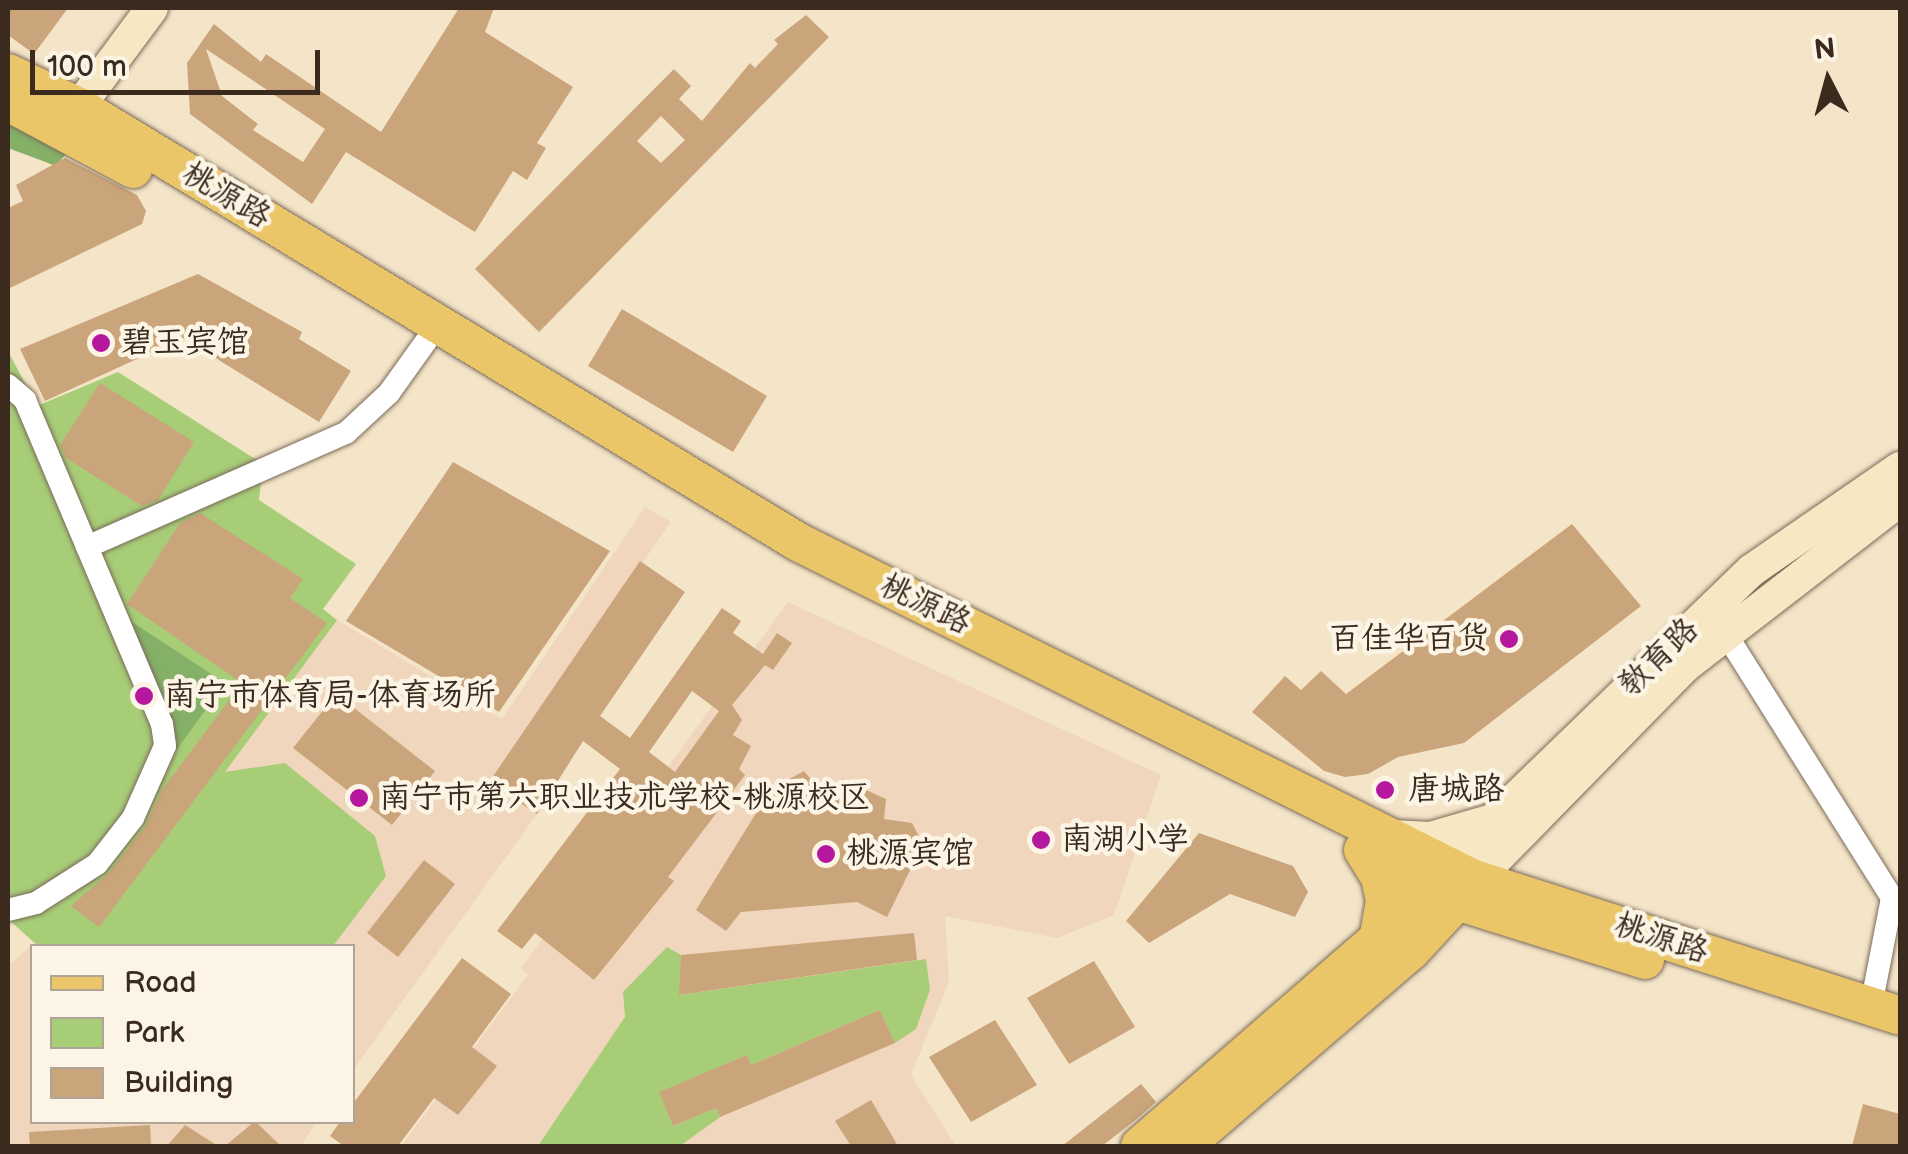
<!DOCTYPE html>
<meta charset="utf-8">
<style>
body{margin:0}
#map{position:relative;width:1908px;height:1154px;overflow:hidden;background:#f4e5c9;font-family:"Balsamiq Sans","LXGW WenKai TC",sans-serif}
div>[style]{position:absolute}
[style*='--x']{left:calc(var(--x)*1px);top:calc(var(--y)*1px);width:calc(var(--w)*1px);rotate:calc(var(--a)*1deg)}
.built>*{inset:0;background:#f0d6bc}
.green>*{inset:0;background:#a7cd77}
.forest>*{inset:0;background:#85b068}
.building>*{inset:0;background:#caa47a}
.roads{filter:drop-shadow(0 0 2px #7c6b5a) drop-shadow(0 0 2px #7c6b5a)}
.minor>*{height:22px;margin:-11px;padding:0 11px;transform-origin:11px;border-radius:11px;background:#fff}
.secondary>*{height:32px;margin:-16px;padding:0 16px;transform-origin:16px;border-radius:16px;background:#f7e8c3}
.primary>*{height:38px;margin:-19px;padding:0 19px;transform-origin:19px;border-radius:19px;background:#eac669}
.dots>*{width:28px;height:28px;translate:-50% -50%;box-sizing:border-box;border:5px solid #fcf5e5;border-radius:50%}
span{translate:-50% -50%;white-space:nowrap;text-align:center;line-height:1.15;-webkit-text-stroke:9px #fcf5e5;paint-order:stroke}
.street-label{font-size:32px;color:#3b2a1e}
.poi-label{font-size:32px;color:#3b2a1e}
.left{translate:0 -50%;text-align:left}
.right{translate:-100% -50%;text-align:right}
.frame{position:absolute;inset:0;border:10px solid #3b2a1e;pointer-events:none}
.legend{position:absolute;left:30px;top:944px;width:325px;height:180px;box-sizing:border-box;background:#fcf5e5;border:2px solid #afa495;margin:0;padding:12px 18px;list-style:none;font-size:30px;color:#3b2a1e}
.legend li{display:flex;align-items:center;gap:20px;height:50px}
.legend b{width:50px;border:2px solid #afa495}
.north{position:absolute;left:1778px;top:30px;width:100px;height:100px;-webkit-text-stroke:8px #fcf5e5;paint-order:stroke;rotate:354deg;font-size:28px;font-weight:700;line-height:40px;text-align:center;color:#3b2a1e}
.north::after{content:'';display:block;margin:auto;width:35px;height:45px;background:#3b2a1e;clip-path:polygon(50% 0,100% 100%,50% 72%,0 100%)}
.scale{position:absolute;left:30px;top:50px;width:290px;height:45px;box-sizing:border-box;border:5px solid #3b2a1e;border-top:0;padding-left:12px;font-size:30px;line-height:35px;white-space:nowrap;color:#3b2a1e;-webkit-text-stroke:8px #fcf5e5;paint-order:stroke}
</style>
<div id="map">
<div class="built">
<i style="clip-path:polygon(645px 507px,671px 522px,489px 781px,537px 814px,353px 1070px,352px 946px,90px 946px,337px 620px,502px 719px)"></i>
<i style="clip-path:polygon(788px 602px,1161px 775px,1114px 915px,1057px 938px,945px 916px,949px 981px,911px 1075px,956px 1146px,401px 1146px,528px 975px,521px 968px)"></i>
<i style="clip-path:polygon(34px 943px,32px 1122px,316px 1122px,301px 1146px,8px 1146px,8px 966px)"></i>
</div>
<div class="green">
<i style="clip-path:polygon(8px 351px,37px 406px,118px 372px,263px 464px,259px 500px,356px 564px,323px 609px,337px 620px,225px 772px,285px 763px,375px 836px,386px 876px,333px 946px,38px 946px,8px 919px)"></i>
<i style="clip-path:polygon(667px 947px,681px 955px,680px 995px,926px 959px,930px 990px,916px 1029px,895px 1043px,880px 1010px,751px 1065px,747px 1055px,660px 1092px,673px 1126px,716px 1108px,720px 1117px,680px 1146px,538px 1146px,625px 1017px,623px 992px)"></i>
</div>
<div class="forest">
<i style="clip-path:polygon(8px 113px,70px 149px,56px 166px,8px 148px)"></i>
<i style="clip-path:polygon(126px 618px,225px 683px,172px 756px)"></i>
</div>
<div class="building">
<i style="clip-path:polygon(8px 8px,68px 8px,34px 54px,8px 35px)"></i>
<i style="clip-path:polygon(evenodd,459px 8px,494px 8px,485px 32px,573px 87px,537px 143px,546px 148px,527px 180px,513px 171px,475px 232px,346px 152px,312px 204px,190px 114px,187px 63px,214px 24px,261px 62px,266px 54px,381px 132px,459px 8px,206px 49px,325px 129px,303px 162px,253px 130px,258px 124px,222px 96px,206px 49px)"></i>
<i style="clip-path:polygon(evenodd,806px 15px,829px 37px,539px 332px,475px 269px,674px 69px,691px 86px,679px 99px,702px 121px,750px 63px,755px 68px,778px 44px,774px 40px,806px 15px,661px 116px,685px 140px,661px 163px,637px 141px,661px 116px)"></i>
<i style="clip-path:polygon(65px 158px,137px 195px,146px 211px,142px 224px,8px 289px,8px 208px,23px 201px,16px 185px)"></i>
<i style="clip-path:polygon(198px 274px,302px 332px,299px 339px,351px 371px,319px 422px,183px 338px,45px 401px,20px 349px)"></i>
<i style="clip-path:polygon(622px 309px,767px 396px,733px 452px,588px 366px)"></i>
<i style="clip-path:polygon(100px 383px,194px 442px,158px 500px,142px 506px,66px 458px,60px 445px)"></i>
<i style="clip-path:polygon(453px 462px,610px 551px,499px 712px,346px 621px)"></i>
<i style="clip-path:polygon(200px 513px,303px 579px,290px 598px,327px 623px,99px 927px,71px 906px,109px 873px,145px 827px,162px 790px,242px 683px,127px 604px,180px 523px)"></i>
<i style="clip-path:polygon(1572px 524px,1641px 606px,1464px 743px,1398px 757px,1368px 774px,1345px 777px,1324px 771px,1252px 712px,1285px 676px,1301px 690px,1321px 671px,1346px 694px)"></i>
<i style="clip-path:polygon(evenodd,640px 561px,685px 592px,600px 716px,630px 738px,722px 608px,741px 621px,733px 633px,763px 654px,777px 633px,792px 643px,773px 670px,765px 665px,732px 705px,742px 720px,733px 735px,751px 746px,739px 769px,745px 775px,668px 877px,674px 881px,594px 980px,535px 933px,522px 949px,497px 931px,620px 769px,583px 741px,537px 814px,489px 782px,640px 561px,692px 691px,719px 711px,675px 772px,649px 752px,692px 691px)"></i>
<i style="clip-path:polygon(336px 694px,435px 771px,392px 825px,293px 748px)"></i>
<i style="clip-path:polygon(804px 771px,825px 796px,842px 779px,886px 799px,884px 819px,912px 823px,923px 844px,887px 917px,857px 902px,741px 912px,726px 931px,696px 910px,771px 789px)"></i>
<i style="clip-path:polygon(1199px 833px,1293px 866px,1308px 892px,1295px 917px,1230px 894px,1149px 943px,1126px 921px)"></i>
<i style="clip-path:polygon(424px 860px,455px 884px,398px 957px,367px 933px)"></i>
<i style="clip-path:polygon(914px 933px,917px 960px,679px 995px,681px 955px)"></i>
<i style="clip-path:polygon(462px 958px,511px 994px,472px 1047px,497px 1066px,458px 1115px,434px 1098px,398px 1146px,344px 1146px,330px 1136px,340px 1122px,352px 1122px,352px 1105px)"></i>
<i style="clip-path:polygon(1094px 961px,1135px 1027px,1069px 1064px,1027px 998px)"></i>
<i style="clip-path:polygon(880px 1010px,895px 1043px,720px 1117px,716px 1108px,673px 1126px,659px 1092px,747px 1055px,751px 1065px)"></i>
<i style="clip-path:polygon(995px 1020px,1037px 1085px,971px 1122px,929px 1057px)"></i>
<i style="clip-path:polygon(1141px 1084px,1156px 1102px,1138px 1118px,1102px 1146px,1062px 1146px)"></i>
<i style="clip-path:polygon(871px 1100px,898px 1146px,851px 1146px,835px 1121px)"></i>
<i style="clip-path:polygon(1863px 1104px,1900px 1114px,1900px 1146px,1852px 1146px)"></i>
<i style="clip-path:polygon(256px 1122px,281px 1146px,225px 1146px,254px 1122px)"></i>
<i style="clip-path:polygon(150px 1125px,151px 1146px,30px 1146px,29px 1132px)"></i>
<i style="clip-path:polygon(185px 1125px,218px 1146px,167px 1146px)"></i>
</div>
<div class="roads">
<div class="minor">
<i style="--x:8;--y:385;--w:23;--a:41"></i>
<i style="--x:25;--y:400;--w:352;--a:67.1"></i>
<i style="--x:162;--y:724;--w:22;--a:82"></i>
<i style="--x:165;--y:746;--w:79;--a:114"></i>
<i style="--x:133;--y:818;--w:58;--a:128"></i>
<i style="--x:97;--y:864;--w:72;--a:147.4"></i>
<i style="--x:36;--y:903;--w:29;--a:166"></i>
<i style="--x:87;--y:547;--w:283;--a:-23.8"></i>
<i style="--x:346;--y:433;--w:59;--a:-42.9"></i>
<i style="--x:389;--y:393;--w:65;--a:-54.4"></i>
<i style="--x:1724;--y:631;--w:315;--a:57.8"></i>
<i style="--x:1892;--y:898;--w:110;--a:101"></i>
</div>
<div class="secondary">
<i style="--x:66;--y:124;--w:144;--a:-53.4"></i>
<i style="--x:1391;--y:836;--w:39;--a:3"></i>
<i style="--x:1430;--y:838;--w:61;--a:-16.1"></i>
<i style="--x:1438;--y:873;--w:436;--a:-44"></i>
<i style="--x:1752;--y:570;--w:180;--a:-34.6"></i>
<i style="--x:1459;--y:897;--w:322;--a:-45.6"></i>
<i style="--x:1684;--y:667;--w:273;--a:-37.7"></i>
</div>
<div class="primary">
<i style="--x:8;--y:73;--w:79;--a:25.6"></i>
<i style="--x:79;--y:107;--w:840;--a:31.17"></i>
<i style="--x:798;--y:542;--w:755;--a:26.5"></i>
<i style="--x:1474;--y:879;--w:447;--a:17.8"></i>
<i style="--x:8;--y:102;--w:142;--a:28.2"></i>
<i style="--x:1363;--y:850;--w:32;--a:58"></i>
<i style="--x:1380;--y:877;--w:25;--a:78"></i>
<i style="--x:1385;--y:901;--w:39;--a:100"></i>
<i style="--x:1402;--y:870;--w:63;--a:29.4"></i>
<i style="--x:1457;--y:901;--w:197;--a:17.4"></i>
<i style="--x:1140;--y:1146;--w:315;--a:-41"></i>
<i style="--x:1378;--y:939;--w:89;--a:-47.7"></i>
<i style="--x:1184;--y:1146;--w:299;--a:-40.7"></i>
<i style="--x:1411;--y:951;--w:68;--a:-47.4"></i>
</div>
</div>
<div class="dots">
<i style="left:101px;top:343px;background:#b5179e"></i>
<i style="left:1509px;top:639px;background:#b5179e"></i>
<i style="left:144px;top:696px;background:#b5179e"></i>
<i style="left:1385px;top:790px;background:#b5179e"></i>
<i style="left:359px;top:798px;background:#b5179e"></i>
<i style="left:1041px;top:840px;background:#b5179e"></i>
<i style="left:826px;top:854px;background:#b5179e"></i>
</div>
<div class="street-label">
<span style="left:226px;top:196px;rotate:31deg">桃源路</span>
<span style="left:925px;top:605px;rotate:26deg">桃源路</span>
<span style="left:1659px;top:658px;rotate:-44deg">教育路</span>
<span style="left:1661px;top:939px;rotate:18deg">桃源路</span>
</div>
<div class="poi-label">
<span class="left" style="left:121px;top:343px">碧玉宾馆</span>
<span class="right" style="left:1489px;top:639px">百佳华百货</span>
<span class="left" style="left:164px;top:696px">南宁市体育局-体育场所</span>
<span class="left" style="left:1408px;top:790px">唐城路</span>
<span class="left" style="left:379px;top:798px">南宁市第六职业技术学校-桃源校区</span>
<span class="left" style="left:1061px;top:840px">南湖小学</span>
<span class="left" style="left:846px;top:854px">桃源宾馆</span>
</div>
<div class="frame"></div>
<ul class="legend">
<li><b style="height:12px;background:#eac669"></b>Road</li>
<li><b style="height:28px;background:#a7cd77"></b>Park</li>
<li><b style="height:28px;background:#caa47a"></b>Building</li>
</ul>
<div class="north">N</div>
<div class="scale">100 m</div>
</div>
